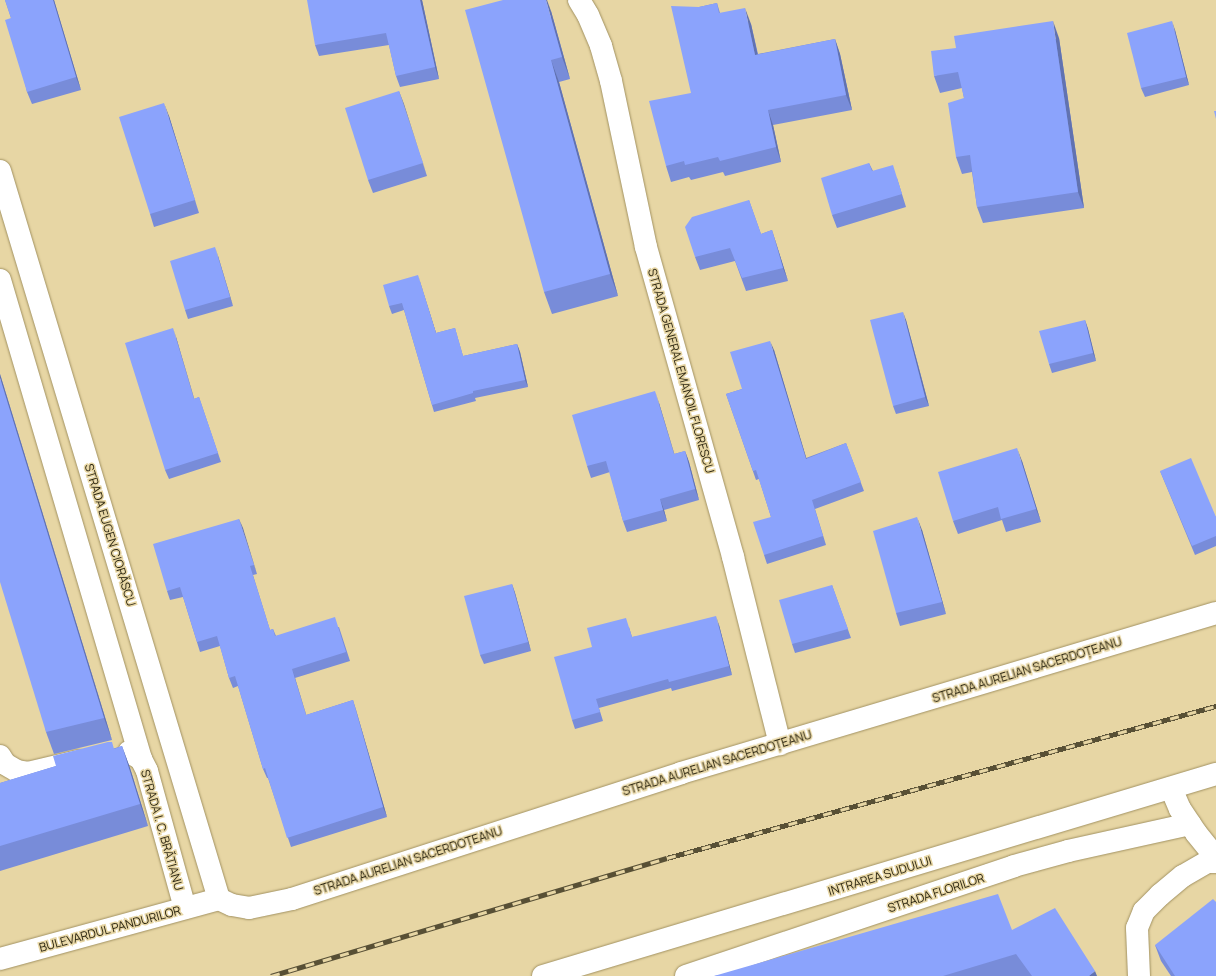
<!DOCTYPE html>
<meta charset="utf-8">
<style>
body{margin:0}
#map{position:relative;width:1216px;height:976px;overflow:hidden;background:#e7d6a4;font-family:Manrope,sans-serif}
div>[style]{position:absolute}
[style*='--x']{left:calc(var(--x)*1px);top:calc(var(--y)*1px);width:calc(var(--w)*1px);rotate:calc(var(--a)*1deg)}
.roads{filter:drop-shadow(0 0 1px #a29262) drop-shadow(0 0 1px #a29262)}
.minor>*{height:22px;margin:-11px;padding:0 11px;transform-origin:11px;border-radius:11px;background:#fff}
.rail>*{height:4.5px;margin-top:-2.25px;transform-origin:0;background:repeating-linear-gradient(90deg,#e7d6a4 0 9px,#585035 0 18px);box-sizing:border-box;border-block:1px solid #585035}
.wall>*{inset:0;background:#788cd9}
.shaded-wall>*{inset:0;background:#6172b0}
.building>*{inset:0;background:#8ba3fc}
span{translate:-50% -50%;white-space:nowrap;text-align:center;line-height:1.15;-webkit-text-stroke:3px #e7d6a4;paint-order:stroke}
.street-label{font-size:12px;color:#2c2612}
</style>
<div id="map">
<div class="roads">
<div class="minor">
<i style="--x:579;--y:0;--w:17;--a:59"></i>
<i style="--x:588;--y:15;--w:34;--a:67"></i>
<i style="--x:601;--y:46;--w:36;--a:74"></i>
<i style="--x:611;--y:81;--w:170;--a:78.1"></i>
<i style="--x:646;--y:247;--w:322;--a:74.3"></i>
<i style="--x:733;--y:557;--w:193;--a:75.9"></i>
<i style="--x:0;--y:171;--w:760;--a:73.26"></i>
<i style="--x:0;--y:280;--w:499;--a:73.6"></i>
<i style="--x:129;--y:752;--w:14;--a:30"></i>
<i style="--x:141;--y:759;--w:13;--a:63"></i>
<i style="--x:147;--y:771;--w:142;--a:74.5"></i>
<i style="--x:0;--y:756;--w:9;--a:58"></i>
<i style="--x:5;--y:764;--w:14;--a:30"></i>
<i style="--x:17;--y:771;--w:11;--a:10"></i>
<i style="--x:28;--y:773;--w:51;--a:-13.5"></i>
<i style="--x:1171;--y:788;--w:23;--a:67"></i>
<i style="--x:1180;--y:809;--w:29;--a:56"></i>
<i style="--x:1196;--y:833;--w:32;--a:51"></i>
<i style="--x:219;--y:899;--w:14;--a:25"></i>
<i style="--x:232;--y:905;--w:17;--a:10"></i>
<i style="--x:249;--y:908;--w:44;--a:-11.8"></i>
<i style="--x:292;--y:899;--w:409;--a:-17.9"></i>
<i style="--x:681;--y:773;--w:558;--a:-16.65"></i>
<i style="--x:0;--y:959;--w:227;--a:-15.3"></i>
<i style="--x:543;--y:976;--w:703;--a:-16.71"></i>
<i style="--x:686;--y:976;--w:346;--a:-18.5"></i>
<i style="--x:1014;--y:866;--w:56;--a:-15.5"></i>
<i style="--x:1068;--y:851;--w:125;--a:-12.5"></i>
<i style="--x:1139;--y:976;--w:48;--a:-92.4"></i>
<i style="--x:1137;--y:928;--w:18;--a:-68"></i>
<i style="--x:1144;--y:911;--w:23;--a:-45"></i>
<i style="--x:1160;--y:895;--w:30;--a:-40"></i>
<i style="--x:1183;--y:876;--w:28;--a:-30"></i>
<i style="--x:1207;--y:862;--w:9;--a:0"></i>
</div>
</div>
<div class="rail">
<i style="--x:271;--y:976;--w:413;--a:-16.6"></i>
<i style="--x:667;--y:858;--w:570;--a:-15.48"></i>
</div>
<div class="wall">
<i style="clip-path:polygon(5px 0,54px 0,81px 90px,32px 104px,27px 92px,11px 18px)"></i>
<i style="clip-path:polygon(422px 0,439px 79px,400px 87px,396px 76px,389px 45px,319px 56px,315px 45px)"></i>
<i style="clip-path:polygon(717px 3px,720px 13px,751px 24px,758px 54px,835px 39px,840px 54px,852px 110px,773px 125px,781px 162px,725px 176px,723px 172px,691px 180px,689px 177px,671px 182px,666px 166px,691px 93px,699px 7px)"></i>
<i style="clip-path:polygon(551px 11px,570px 79px,559px 82px,618px 296px,552px 314px,544px 292px)"></i>
<i style="clip-path:polygon(1175px 30px,1189px 85px,1145px 97px,1141px 88px)"></i>
<i style="clip-path:polygon(1059px 38px,1084px 208px,983px 223px,977px 207px,972px 172px,962px 174px,956px 157px,964px 98px,962px 88px,940px 93px,934px 76px)"></i>
<i style="clip-path:polygon(399px 91px,427px 176px,373px 193px,368px 180px)"></i>
<i style="clip-path:polygon(169px 116px,199px 213px,154px 227px,150px 214px)"></i>
<i style="clip-path:polygon(869px 163px,873px 171px,897px 178px,906px 207px,837px 228px,832px 215px)"></i>
<i style="clip-path:polygon(749px 200px,761px 234px,772px 230px,788px 281px,746px 291px,735px 261px,700px 270px,695px 257px)"></i>
<i style="clip-path:polygon(218px 256px,233px 306px,188px 319px,185px 310px)"></i>
<i style="clip-path:polygon(420px 282px,436px 333px,455px 328px,463px 356px,517px 344px,520px 352px,528px 387px,475px 398px,476px 401px,434px 412px,404px 310px,392px 314px,389px 306px)"></i>
<i style="clip-path:polygon(906px 320px,929px 406px,896px 414px,893px 406px)"></i>
<i style="clip-path:polygon(1085px 320px,1088px 329px,1096px 361px,1052px 373px,1049px 364px)"></i>
<i style="clip-path:polygon(176px 337px,194px 399px,199px 397px,221px 462px,169px 479px,165px 470px)"></i>
<i style="clip-path:polygon(774px 350px,806px 458px,846px 443px,864px 491px,815px 509px,826px 545px,767px 564px,764px 555px,771px 517px,759px 479px,756px 480px,726px 394px,742px 389px)"></i>
<i style="clip-path:polygon(0 374px,112px 740px,54px 754px,46px 732px)"></i>
<i style="clip-path:polygon(659px 403px,674px 454px,685px 451px,689px 462px,699px 500px,664px 510px,667px 521px,627px 532px,623px 521px,610px 472px,591px 478px,587px 466px)"></i>
<i style="clip-path:polygon(1022px 461px,1041px 522px,1006px 532px,1002px 520px,958px 534px,953px 521px)"></i>
<i style="clip-path:polygon(1160px 471px,1216px 517px,1216px 546px,1195px 555px)"></i>
<i style="clip-path:polygon(239px 519px,257px 574px,253px 575px,270px 630px,273px 629px,276px 636px,339px 627px,350px 661px,295px 678px,306px 715px,353px 700px,356px 710px,387px 817px,291px 847px,268px 778px,267px 778px,263px 769px,238px 686px,233px 688px,229px 678px,220px 646px,200px 652px,183px 597px,170px 600px,167px 591px)"></i>
<i style="clip-path:polygon(922px 530px,946px 614px,900px 626px,896px 613px)"></i>
<i style="clip-path:polygon(512px 584px,515px 593px,531px 651px,484px 664px,480px 655px)"></i>
<i style="clip-path:polygon(832px 585px,851px 638px,795px 653px,792px 644px)"></i>
<i style="clip-path:polygon(719px 625px,732px 675px,672px 691px,671px 688px,599px 708px,603px 721px,575px 729px,572px 720px,592px 647px,629px 627px,632px 637px)"></i>
<i style="clip-path:polygon(122px 746px,130px 768px,148px 826px,0 871px,0 783px)"></i>
<i style="clip-path:polygon(1012px 930px,1097px 976px,714px 976px)"></i>
<i style="clip-path:polygon(1155px 945px,1216px 976px,1171px 976px,1161px 961px)"></i>
</div>
<div class="shaded-wall">
<i style="clip-path:polygon(53px 0,54px 0,81px 90px,76px 77px)"></i>
<i style="clip-path:polygon(420px 0,422px 0,439px 79px,435px 67px)"></i>
<i style="clip-path:polygon(546px 0,547px 0,551px 11px,570px 79px,562px 57px)"></i>
<i style="clip-path:polygon(745px 8px,751px 24px,761px 70px,755px 55px)"></i>
<i style="clip-path:polygon(1053px 21px,1059px 38px,1084px 208px,1078px 192px)"></i>
<i style="clip-path:polygon(1172px 21px,1175px 30px,1189px 85px,1186px 77px)"></i>
<i style="clip-path:polygon(835px 39px,840px 54px,852px 110px,846px 95px)"></i>
<i style="clip-path:polygon(551px 60px,559px 82px,618px 296px,610px 274px)"></i>
<i style="clip-path:polygon(399px 91px,404px 104px,427px 176px,423px 163px)"></i>
<i style="clip-path:polygon(164px 103px,169px 116px,199px 213px,195px 200px)"></i>
<i style="clip-path:polygon(768px 110px,773px 125px,781px 162px,776px 147px)"></i>
<i style="clip-path:polygon(772px 230px,776px 243px,788px 281px,783px 268px)"></i>
<i style="clip-path:polygon(215px 247px,218px 256px,233px 306px,230px 297px)"></i>
<i style="clip-path:polygon(418px 275px,420px 282px,438px 341px,436px 333px)"></i>
<i style="clip-path:polygon(903px 312px,906px 320px,929px 406px,925px 397px)"></i>
<i style="clip-path:polygon(1085px 320px,1088px 329px,1096px 361px,1093px 353px)"></i>
<i style="clip-path:polygon(173px 328px,176px 337px,197px 408px,194px 399px)"></i>
<i style="clip-path:polygon(770px 341px,774px 350px,809px 467px,806px 459px)"></i>
<i style="clip-path:polygon(517px 344px,520px 352px,528px 387px,525px 380px)"></i>
<i style="clip-path:polygon(0 374px,112px 740px,104px 718px,0 378px)"></i>
<i style="clip-path:polygon(655px 391px,659px 403px,678px 466px,674px 454px)"></i>
<i style="clip-path:polygon(1017px 448px,1022px 461px,1041px 522px,1036px 509px)"></i>
<i style="clip-path:polygon(685px 451px,689px 462px,699px 500px,695px 489px)"></i>
<i style="clip-path:polygon(660px 499px,664px 510px,667px 521px,663px 510px)"></i>
<i style="clip-path:polygon(917px 517px,922px 530px,946px 614px,942px 602px)"></i>
<i style="clip-path:polygon(239px 519px,243px 528px,257px 574px,254px 565px)"></i>
<i style="clip-path:polygon(512px 584px,515px 593px,531px 651px,528px 642px)"></i>
<i style="clip-path:polygon(716px 616px,719px 625px,732px 675px,729px 666px)"></i>
<i style="clip-path:polygon(292px 669px,295px 678px,309px 724px,306px 715px)"></i>
<i style="clip-path:polygon(353px 700px,356px 710px,387px 817px,383px 807px)"></i>
<i style="clip-path:polygon(122px 746px,130px 768px,148px 826px,140px 804px)"></i>
<i style="clip-path:polygon(1095px 971px,1097px 976px,1089px 976px)"></i>
</div>
<div class="building">
<i style="clip-path:polygon(5px 0,53px 0,76px 77px,27px 92px,5px 20px,11px 18px)"></i>
<i style="clip-path:polygon(307px 0,420px 0,435px 67px,396px 76px,386px 33px,315px 45px)"></i>
<i style="clip-path:polygon(503px 0,546px 0,562px 57px,551px 60px,610px 274px,544px 292px,465px 10px)"></i>
<i style="clip-path:polygon(717px 3px,719px 13px,745px 8px,755px 55px,835px 39px,846px 95px,768px 110px,776px 147px,720px 161px,718px 157px,685px 165px,684px 161px,666px 166px,649px 101px,691px 93px,671px 6px,699px 7px)"></i>
<i style="clip-path:polygon(1053px 21px,1078px 192px,977px 207px,970px 155px,956px 157px,948px 103px,964px 98px,958px 72px,934px 76px,931px 51px,956px 48px,954px 36px)"></i>
<i style="clip-path:polygon(1172px 21px,1186px 77px,1141px 88px,1127px 33px)"></i>
<i style="clip-path:polygon(399px 91px,423px 163px,368px 180px,345px 108px)"></i>
<i style="clip-path:polygon(164px 103px,195px 200px,150px 214px,119px 117px)"></i>
<i style="clip-path:polygon(1214px 111px,1216px 111px,1216px 119px)"></i>
<i style="clip-path:polygon(869px 163px,872px 171px,893px 165px,902px 194px,832px 215px,821px 178px)"></i>
<i style="clip-path:polygon(749px 200px,761px 234px,772px 230px,783px 268px,742px 278px,730px 248px,695px 257px,685px 227px,692px 217px)"></i>
<i style="clip-path:polygon(215px 247px,230px 297px,185px 310px,170px 261px)"></i>
<i style="clip-path:polygon(418px 275px,436px 333px,455px 328px,463px 356px,517px 344px,525px 380px,473px 391px,473px 393px,432px 405px,402px 303px,389px 306px,383px 285px)"></i>
<i style="clip-path:polygon(903px 312px,925px 397px,893px 406px,870px 320px)"></i>
<i style="clip-path:polygon(1085px 320px,1093px 353px,1049px 364px,1039px 331px)"></i>
<i style="clip-path:polygon(173px 328px,194px 399px,199px 397px,218px 453px,165px 470px,125px 343px)"></i>
<i style="clip-path:polygon(770px 341px,806px 459px,846px 443px,861px 482px,812px 500px,823px 536px,764px 555px,753px 522px,771px 517px,756px 470px,753px 471px,726px 394px,742px 389px,730px 352px)"></i>
<i style="clip-path:polygon(0 378px,104px 718px,46px 732px,0 582px)"></i>
<i style="clip-path:polygon(655px 391px,674px 454px,685px 451px,695px 489px,660px 499px,663px 510px,623px 521px,606px 461px,587px 466px,572px 415px)"></i>
<i style="clip-path:polygon(1017px 448px,1036px 509px,1001px 519px,998px 507px,953px 521px,938px 472px)"></i>
<i style="clip-path:polygon(1191px 458px,1216px 517px,1216px 536px,1192px 546px,1160px 471px)"></i>
<i style="clip-path:polygon(917px 517px,942px 602px,896px 613px,873px 531px)"></i>
<i style="clip-path:polygon(239px 519px,254px 565px,250px 566px,270px 630px,273px 629px,275px 636px,335px 617px,346px 652px,292px 669px,306px 715px,353px 700px,383px 807px,287px 838px,265px 768px,263px 769px,235px 676px,229px 678px,217px 636px,197px 642px,180px 587px,167px 591px,153px 544px)"></i>
<i style="clip-path:polygon(512px 584px,528px 642px,480px 655px,464px 596px)"></i>
<i style="clip-path:polygon(832px 585px,848px 629px,792px 644px,779px 600px)"></i>
<i style="clip-path:polygon(716px 616px,729px 666px,669px 682px,668px 679px,596px 699px,600px 712px,572px 720px,554px 657px,592px 647px,587px 628px,626px 618px,632px 637px)"></i>
<i style="clip-path:polygon(108px 742px,112px 742px,114px 749px,122px 746px,140px 804px,0 846px,0 783px,56px 766px,53px 756px)"></i>
<i style="clip-path:polygon(998px 894px,1012px 930px,1055px 908px,1095px 971px,1089px 976px,1032px 976px,1016px 954px,943px 976px,714px 976px)"></i>
<i style="clip-path:polygon(1213px 899px,1216px 902px,1216px 976px,1175px 976px,1155px 945px)"></i>
</div>
<div class="street-label">
<span style="left:681px;top:371px;rotate:74deg">STRADA GENERAL EMANOIL FLORESCU</span>
<span style="left:110px;top:535px;rotate:73deg">STRADA EUGEN CIORĂSCU</span>
<span style="left:1027px;top:670px;rotate:-17deg">STRADA AURELIAN SACERDOȚEANU</span>
<span style="left:717px;top:763px;rotate:-17deg">STRADA AURELIAN SACERDOȚEANU</span>
<span style="left:162px;top:830px;rotate:74deg">STRADA I. C. BRĂTIANU</span>
<span style="left:408px;top:861px;rotate:-18deg">STRADA AURELIAN SACERDOȚEANU</span>
<span style="left:880px;top:876px;rotate:-17deg">INTRAREA SUDULUI</span>
<span style="left:936px;top:893px;rotate:-18deg">STRADA FLORILOR</span>
<span style="left:110px;top:929px;rotate:-15deg">BULEVARDUL PANDURILOR</span>
</div>
</div>
